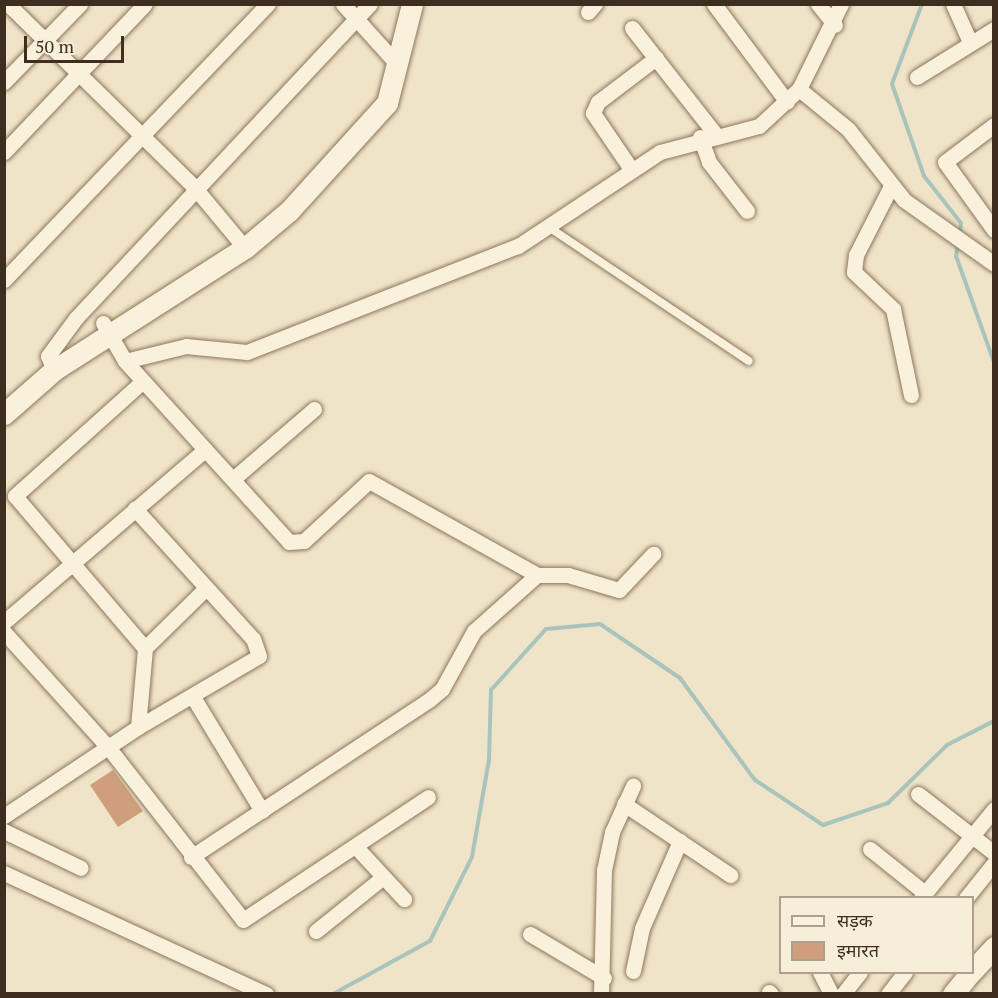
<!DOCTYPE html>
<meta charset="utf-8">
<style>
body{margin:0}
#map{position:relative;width:998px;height:998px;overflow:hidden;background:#f0e4c8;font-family:"PT Serif","Noto Sans Devanagari",serif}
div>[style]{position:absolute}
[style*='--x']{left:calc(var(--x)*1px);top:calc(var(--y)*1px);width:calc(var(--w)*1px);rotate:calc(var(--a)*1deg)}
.stream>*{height:4px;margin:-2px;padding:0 2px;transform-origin:2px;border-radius:2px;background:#a9c4bc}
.building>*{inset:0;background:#cf9f7d}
.roads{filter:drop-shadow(0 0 2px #8d765c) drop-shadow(0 0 2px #8d765c)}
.lane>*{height:8px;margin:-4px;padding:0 4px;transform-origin:4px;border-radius:4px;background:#faf1dc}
.street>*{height:15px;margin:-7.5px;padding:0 7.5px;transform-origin:7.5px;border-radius:7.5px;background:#faf1dc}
.secondary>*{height:21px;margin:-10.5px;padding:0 10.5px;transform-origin:10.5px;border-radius:10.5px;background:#faf1dc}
span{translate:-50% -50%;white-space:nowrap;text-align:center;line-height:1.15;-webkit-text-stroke:4.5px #f7eed8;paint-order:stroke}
.frame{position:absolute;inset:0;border:6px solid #3d2e20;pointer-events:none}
.legend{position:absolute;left:779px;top:896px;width:195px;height:78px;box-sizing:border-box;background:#f7eed8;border:2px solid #ada18e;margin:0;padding:8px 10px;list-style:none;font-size:18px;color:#3d2e20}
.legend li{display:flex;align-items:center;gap:12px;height:30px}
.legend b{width:30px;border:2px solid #ada18e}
.scale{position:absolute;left:24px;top:36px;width:100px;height:27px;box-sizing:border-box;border:3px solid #3d2e20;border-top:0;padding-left:8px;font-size:18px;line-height:21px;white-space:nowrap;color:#3d2e20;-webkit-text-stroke:4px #f7eed8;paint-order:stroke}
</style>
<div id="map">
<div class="stream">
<i style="--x:922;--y:4;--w:85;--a:110.6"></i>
<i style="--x:892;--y:84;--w:97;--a:70.8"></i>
<i style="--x:924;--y:176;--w:60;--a:51.8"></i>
<i style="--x:961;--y:223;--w:10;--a:96"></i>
<i style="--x:958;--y:244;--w:12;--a:99"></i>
<i style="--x:956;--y:256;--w:113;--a:70.3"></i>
<i style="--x:333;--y:994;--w:111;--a:-28.7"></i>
<i style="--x:430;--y:941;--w:94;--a:-63.4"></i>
<i style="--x:472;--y:857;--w:98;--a:-80.1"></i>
<i style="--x:489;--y:760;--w:70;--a:-88.4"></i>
<i style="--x:491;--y:690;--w:82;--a:-48"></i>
<i style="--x:546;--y:629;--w:54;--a:-5.3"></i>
<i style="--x:600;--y:624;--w:97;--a:34"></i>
<i style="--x:680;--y:678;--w:127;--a:53.7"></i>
<i style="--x:755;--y:780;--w:82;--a:33.5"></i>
<i style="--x:823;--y:825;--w:69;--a:-18.7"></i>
<i style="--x:888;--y:803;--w:83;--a:-44.5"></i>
<i style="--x:947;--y:745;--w:53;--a:-27.1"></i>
</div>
<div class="building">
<i style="clip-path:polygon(113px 770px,143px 811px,118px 827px,90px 785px)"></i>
</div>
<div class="roads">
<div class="lane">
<i style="--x:550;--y:228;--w:239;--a:33.8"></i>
</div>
<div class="street">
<i style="--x:8;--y:4;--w:262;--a:44.5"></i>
<i style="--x:195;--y:188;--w:78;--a:50.2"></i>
<i style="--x:343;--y:4;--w:82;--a:48"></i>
<i style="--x:714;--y:4;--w:122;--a:53.3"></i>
<i style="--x:818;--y:4;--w:27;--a:51"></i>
<i style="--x:953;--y:4;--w:42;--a:65.9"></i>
<i style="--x:588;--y:12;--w:11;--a:-49"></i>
<i style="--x:632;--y:28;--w:135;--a:51.9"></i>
<i style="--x:917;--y:77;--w:91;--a:-31.9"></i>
<i style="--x:4;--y:82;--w:109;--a:-45.7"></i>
<i style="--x:799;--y:89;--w:63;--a:39.2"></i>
<i style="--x:848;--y:129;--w:90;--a:51.7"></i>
<i style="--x:904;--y:200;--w:110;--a:35.4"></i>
<i style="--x:994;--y:125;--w:61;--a:142.9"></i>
<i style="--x:945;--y:162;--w:84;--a:54.2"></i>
<i style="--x:700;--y:137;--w:27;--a:70"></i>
<i style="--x:709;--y:162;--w:62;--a:52.2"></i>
<i style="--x:4;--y:152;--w:204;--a:-46.4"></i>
<i style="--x:631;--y:169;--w:68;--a:-124.2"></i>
<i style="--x:593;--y:113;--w:12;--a:-66"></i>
<i style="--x:598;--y:102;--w:73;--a:-37.2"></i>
<i style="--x:891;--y:186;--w:77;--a:116.9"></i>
<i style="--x:856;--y:255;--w:17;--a:97"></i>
<i style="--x:854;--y:272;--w:54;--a:43.5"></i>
<i style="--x:893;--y:309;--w:88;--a:78.2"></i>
<i style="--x:4;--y:280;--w:382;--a:-46.3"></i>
<i style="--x:103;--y:323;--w:44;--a:59.9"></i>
<i style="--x:125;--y:361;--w:244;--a:47.8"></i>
<i style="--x:289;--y:542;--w:15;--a:-4"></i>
<i style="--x:304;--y:541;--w:88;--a:-42.7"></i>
<i style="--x:369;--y:481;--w:193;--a:29.2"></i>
<i style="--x:537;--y:575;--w:31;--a:0"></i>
<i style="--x:568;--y:575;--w:53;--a:16.4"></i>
<i style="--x:619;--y:590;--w:50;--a:-46.6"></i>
<i style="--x:125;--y:361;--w:63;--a:-13.8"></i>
<i style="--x:186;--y:346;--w:61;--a:5.6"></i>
<i style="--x:247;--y:352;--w:291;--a:-21.4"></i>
<i style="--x:518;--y:246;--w:170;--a:-33.5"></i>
<i style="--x:660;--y:152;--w:102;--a:-14.7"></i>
<i style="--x:759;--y:126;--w:54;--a:-42.8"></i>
<i style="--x:799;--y:89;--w:95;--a:-63.7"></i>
<i style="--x:54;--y:370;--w:15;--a:-113"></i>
<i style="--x:48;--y:356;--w:47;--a:-53.6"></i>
<i style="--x:76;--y:318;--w:430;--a:-46.9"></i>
<i style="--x:143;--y:381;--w:172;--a:138.1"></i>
<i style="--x:15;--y:496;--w:200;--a:49.5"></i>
<i style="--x:233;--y:479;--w:107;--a:-40.8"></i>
<i style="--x:4;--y:622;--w:265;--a:-40.6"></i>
<i style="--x:4;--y:632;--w:155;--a:47.9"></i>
<i style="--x:108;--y:747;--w:219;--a:52"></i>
<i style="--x:243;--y:920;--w:222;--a:-33.6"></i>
<i style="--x:193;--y:697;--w:133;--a:58.8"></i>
<i style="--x:138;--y:727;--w:79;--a:-84.9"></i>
<i style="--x:145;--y:648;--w:84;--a:-44.5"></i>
<i style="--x:918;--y:794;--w:96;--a:37.8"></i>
<i style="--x:624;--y:804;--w:128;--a:33.8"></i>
<i style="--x:4;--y:816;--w:161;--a:-33.6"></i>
<i style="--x:138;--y:727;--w:140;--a:-30.4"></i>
<i style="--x:259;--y:656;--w:18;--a:-109"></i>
<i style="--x:253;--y:639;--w:176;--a:-132.2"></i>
<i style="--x:4;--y:831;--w:85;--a:25.7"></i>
<i style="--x:356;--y:847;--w:71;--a:47.3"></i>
<i style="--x:870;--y:849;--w:70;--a:38.7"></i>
<i style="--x:191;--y:857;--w:285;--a:-33.4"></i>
<i style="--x:429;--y:700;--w:17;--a:-40"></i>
<i style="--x:442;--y:689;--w:66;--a:-61.1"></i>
<i style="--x:474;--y:631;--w:84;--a:-41.6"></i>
<i style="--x:4;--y:873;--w:289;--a:24.8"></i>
<i style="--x:921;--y:898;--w:115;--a:-50.6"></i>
<i style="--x:966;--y:898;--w:45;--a:-51.3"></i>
<i style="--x:316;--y:931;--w:85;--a:-38.8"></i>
<i style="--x:530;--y:934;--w:86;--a:30.7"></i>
<i style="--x:633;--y:971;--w:44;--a:-78.2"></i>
<i style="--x:642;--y:928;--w:95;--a:-66.4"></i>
<i style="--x:820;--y:972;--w:25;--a:63"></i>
<i style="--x:769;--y:992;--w:3;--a:45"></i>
<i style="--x:601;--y:994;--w:124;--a:-88.6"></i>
<i style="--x:604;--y:870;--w:39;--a:-78"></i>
<i style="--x:612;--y:832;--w:51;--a:-65.5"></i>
<i style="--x:843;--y:994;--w:28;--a:-52"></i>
<i style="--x:888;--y:994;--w:28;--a:-52"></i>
</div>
<div class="secondary">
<i style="--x:4;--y:414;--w:67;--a:-41.3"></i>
<i style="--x:54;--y:370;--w:227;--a:-32.6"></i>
<i style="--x:245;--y:248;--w:57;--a:-40.1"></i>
<i style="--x:289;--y:211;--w:146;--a:-47.8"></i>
<i style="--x:387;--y:103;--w:102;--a:-75.8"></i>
<i style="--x:972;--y:971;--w:33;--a:-47"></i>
<i style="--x:953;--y:994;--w:28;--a:-51"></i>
</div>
</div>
<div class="frame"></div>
<ul class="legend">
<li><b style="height:8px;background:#faf1dc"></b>सड़क</li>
<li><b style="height:16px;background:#cf9f7d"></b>इमारत</li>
</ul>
<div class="scale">50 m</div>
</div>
